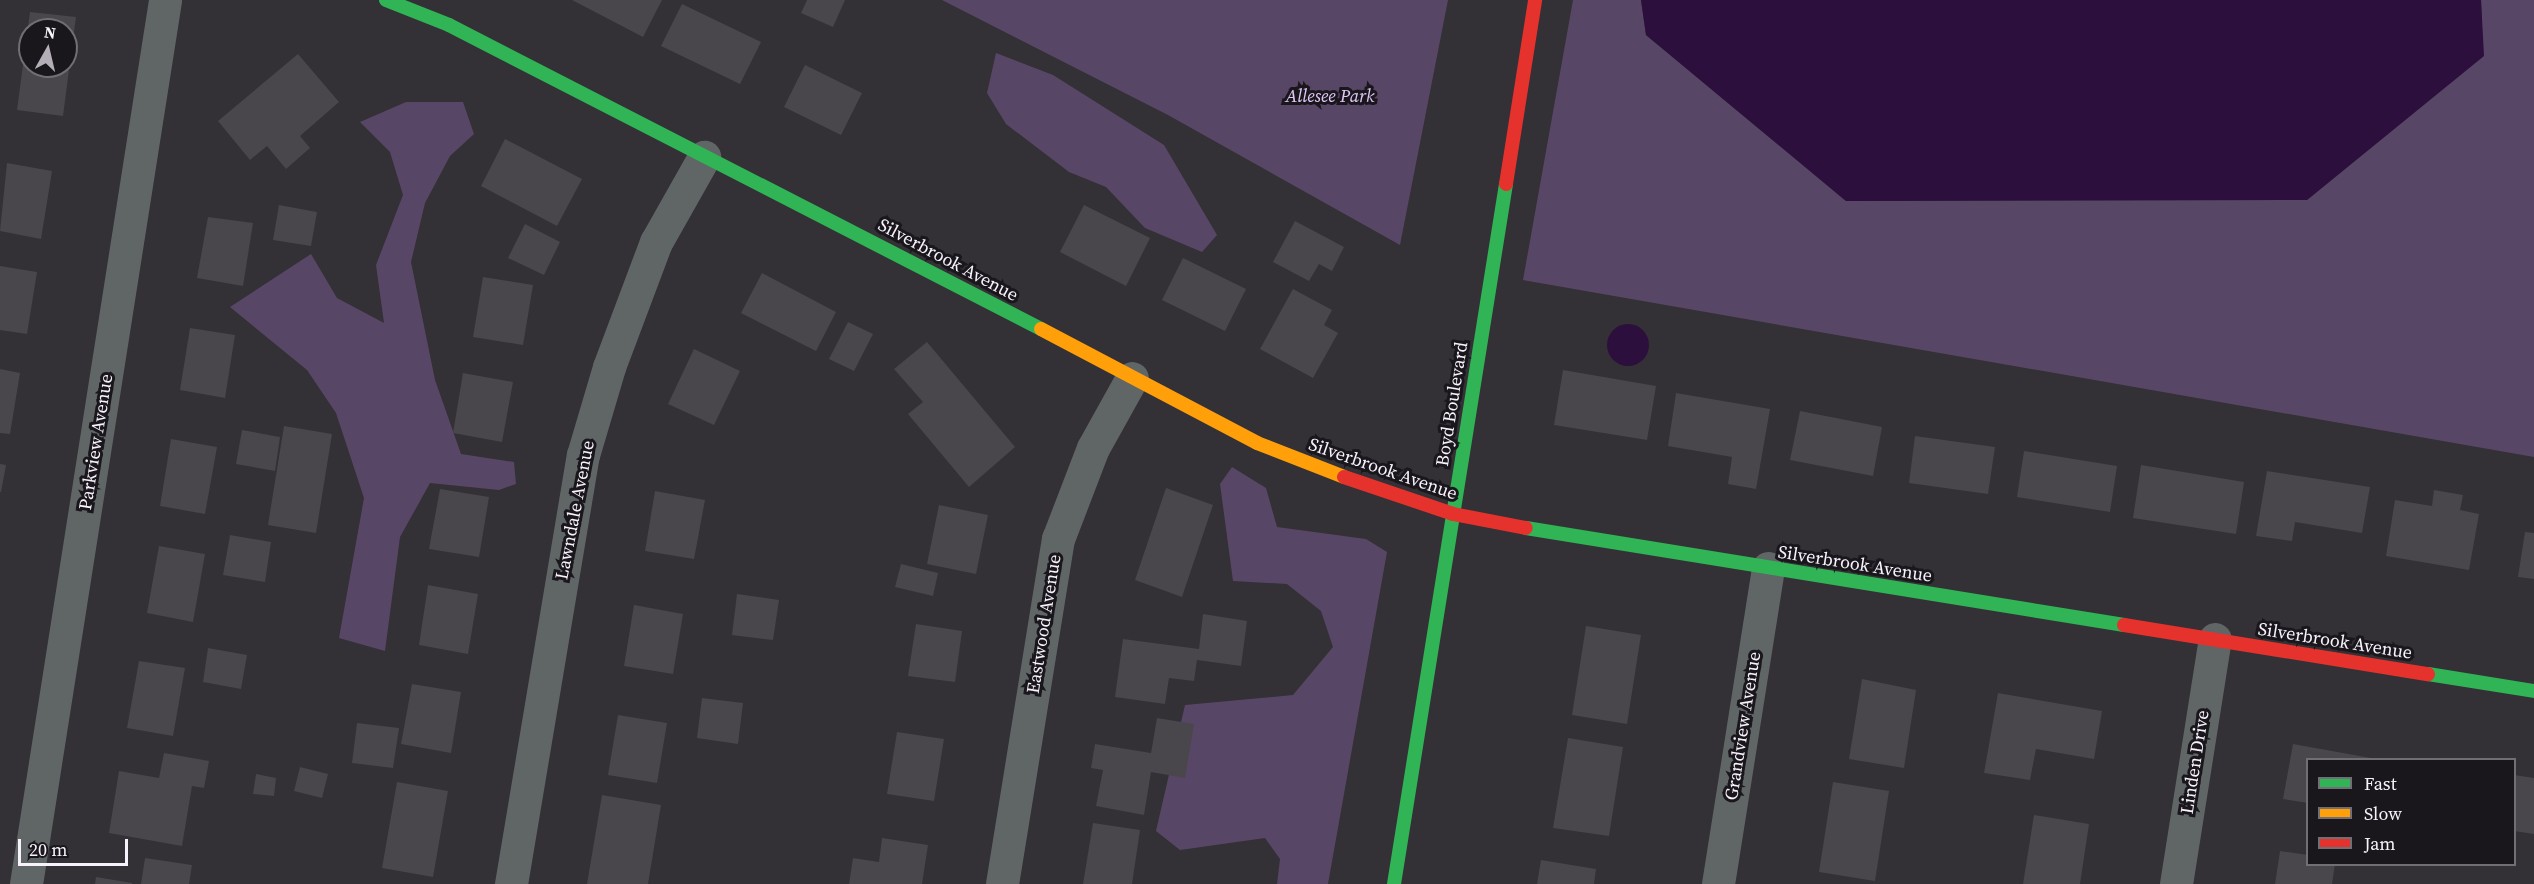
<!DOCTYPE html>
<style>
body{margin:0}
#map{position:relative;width:2534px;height:884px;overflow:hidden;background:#333036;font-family:"Source Serif 4",serif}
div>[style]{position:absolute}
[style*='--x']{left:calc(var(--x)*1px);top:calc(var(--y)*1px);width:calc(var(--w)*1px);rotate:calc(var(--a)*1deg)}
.green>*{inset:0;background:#584666}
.water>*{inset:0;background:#2c0f3c}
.round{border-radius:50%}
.building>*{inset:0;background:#49464c}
.street>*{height:33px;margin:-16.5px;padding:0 16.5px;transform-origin:16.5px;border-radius:16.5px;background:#606665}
.fast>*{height:14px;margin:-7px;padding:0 7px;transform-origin:7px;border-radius:7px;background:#30b455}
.slow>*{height:14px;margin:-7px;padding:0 7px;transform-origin:7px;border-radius:7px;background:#ff9f0a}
.jam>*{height:14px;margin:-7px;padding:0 7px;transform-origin:7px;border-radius:7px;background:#e5322d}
span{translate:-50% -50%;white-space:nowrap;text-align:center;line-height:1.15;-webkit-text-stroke:6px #19161c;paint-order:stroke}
.park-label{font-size:18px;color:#e1c6f7;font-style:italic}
.street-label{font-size:18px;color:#f8f2fc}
.legend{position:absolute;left:2306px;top:758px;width:210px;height:108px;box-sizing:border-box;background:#19161c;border:2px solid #726e76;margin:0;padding:8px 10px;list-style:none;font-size:18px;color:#f8f2fc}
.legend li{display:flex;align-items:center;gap:12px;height:30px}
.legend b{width:30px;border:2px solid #726e76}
.north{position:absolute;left:18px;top:18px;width:60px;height:60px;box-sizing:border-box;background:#19161c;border:2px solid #726e76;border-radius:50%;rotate:8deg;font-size:16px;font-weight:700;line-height:24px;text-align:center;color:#f8f2fc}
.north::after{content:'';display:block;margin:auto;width:21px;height:27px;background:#b3aeb7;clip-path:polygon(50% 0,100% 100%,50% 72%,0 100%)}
.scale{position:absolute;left:18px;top:839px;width:110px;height:27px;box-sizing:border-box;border:3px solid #f8f2fc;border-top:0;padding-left:8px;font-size:18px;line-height:21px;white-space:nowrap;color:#f8f2fc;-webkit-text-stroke:4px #19161c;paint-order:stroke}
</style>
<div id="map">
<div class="green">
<i style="clip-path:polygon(942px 0,1448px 0,1400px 245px,1168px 115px)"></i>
<i style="clip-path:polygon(1573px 0,1641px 0,1646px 35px,1846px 201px,2307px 200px,2483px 56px,2481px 0,2534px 0,2534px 457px,1523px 280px)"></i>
<i style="clip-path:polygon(996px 53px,1053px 75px,1164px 145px,1217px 235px,1202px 252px,1145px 228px,1106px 187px,1069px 172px,1006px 124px,987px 93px)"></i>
<i style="clip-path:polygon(406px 102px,463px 102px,474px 134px,450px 156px,425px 203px,411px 262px,435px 380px,461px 454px,514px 462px,516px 484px,499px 490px,430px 483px,400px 537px,385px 651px,339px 638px,364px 498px,336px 413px,307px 370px,230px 307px,311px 254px,337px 298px,384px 323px,376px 265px,403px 195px,390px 152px,360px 122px)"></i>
<i style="clip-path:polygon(1232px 467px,1266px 488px,1277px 527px,1366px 539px,1387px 552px,1328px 884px,1277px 884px,1280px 859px,1265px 838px,1180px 850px,1156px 831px,1185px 705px,1293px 695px,1333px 647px,1321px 611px,1287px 584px,1233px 581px,1220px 484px)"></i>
</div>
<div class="water">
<i style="clip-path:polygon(1641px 0,2481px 0,2484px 56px,2307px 200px,1846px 201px,1646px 35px)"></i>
<i class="round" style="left:1607px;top:324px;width:42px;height:42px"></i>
</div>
<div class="building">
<i style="clip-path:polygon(572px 0,662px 0,643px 37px)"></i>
<i style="clip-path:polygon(807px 0,845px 0,833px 27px,801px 13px)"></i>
<i style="clip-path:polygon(682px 4px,761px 42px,740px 84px,661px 46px)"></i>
<i style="clip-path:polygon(evenodd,30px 12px,76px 17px,63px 116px,17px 110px,30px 12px,30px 30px,66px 30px,66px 66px,30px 66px,30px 30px)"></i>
<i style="clip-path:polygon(298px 54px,339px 102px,300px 136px,310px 148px,286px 169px,267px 146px,250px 160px,218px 121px)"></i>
<i style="clip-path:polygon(805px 65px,862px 93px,841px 135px,784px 107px)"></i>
<i style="clip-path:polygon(505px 139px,582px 179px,557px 226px,481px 186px)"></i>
<i style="clip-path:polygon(7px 163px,52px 171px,41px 239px,0 231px)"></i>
<i style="clip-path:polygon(279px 205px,317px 212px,311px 246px,273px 240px)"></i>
<i style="clip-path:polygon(1084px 205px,1150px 238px,1126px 286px,1060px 252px)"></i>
<i style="clip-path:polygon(208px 217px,253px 223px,243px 286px,197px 278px)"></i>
<i style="clip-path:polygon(1295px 221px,1344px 247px,1332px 271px,1319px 264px,1309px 281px,1273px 262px)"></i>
<i style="clip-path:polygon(525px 224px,560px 242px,544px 275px,508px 258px)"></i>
<i style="clip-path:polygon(1183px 258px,1246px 289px,1225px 331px,1162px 300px)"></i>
<i style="clip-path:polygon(0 266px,37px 272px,27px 334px,0 330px)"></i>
<i style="clip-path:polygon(762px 273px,836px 312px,816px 351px,741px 313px)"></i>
<i style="clip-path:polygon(483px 277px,533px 285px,523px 345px,473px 337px)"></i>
<i style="clip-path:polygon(1293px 289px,1332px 310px,1324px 325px,1338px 333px,1313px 378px,1260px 349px)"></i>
<i style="clip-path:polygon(848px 322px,873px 334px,854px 371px,829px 359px)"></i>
<i style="clip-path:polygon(190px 328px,235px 335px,225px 398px,180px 390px)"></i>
<i style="clip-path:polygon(927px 342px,1015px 447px,969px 487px,908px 414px,923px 402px,894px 369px)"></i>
<i style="clip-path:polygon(694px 349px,740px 371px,714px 425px,668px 404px)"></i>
<i style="clip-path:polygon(0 369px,20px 373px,10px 434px,0 433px)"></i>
<i style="clip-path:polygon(1563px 370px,1656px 386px,1647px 440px,1554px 425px)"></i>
<i style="clip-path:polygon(463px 373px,513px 382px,502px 442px,453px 433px)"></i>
<i style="clip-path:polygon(1676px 393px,1770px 409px,1756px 489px,1728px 484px,1732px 457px,1668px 446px)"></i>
<i style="clip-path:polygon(1800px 411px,1882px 427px,1873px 476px,1790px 460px)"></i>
<i style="clip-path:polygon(284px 426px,332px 434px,316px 533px,268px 525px)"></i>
<i style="clip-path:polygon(242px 430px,280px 437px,275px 471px,236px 464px)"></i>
<i style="clip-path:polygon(1915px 436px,1995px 447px,1988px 494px,1909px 483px)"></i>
<i style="clip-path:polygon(171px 439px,217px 447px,205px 514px,160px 506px)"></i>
<i style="clip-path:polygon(2024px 451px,2117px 466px,2110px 512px,2017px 497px)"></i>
<i style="clip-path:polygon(0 464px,6px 465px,1px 492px,0 492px)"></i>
<i style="clip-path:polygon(2141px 465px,2244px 482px,2236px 534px,2133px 518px)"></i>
<i style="clip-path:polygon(2267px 471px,2370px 487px,2362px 533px,2295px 522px,2292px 541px,2256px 536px)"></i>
<i style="clip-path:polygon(1166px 488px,1213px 505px,1182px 597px,1135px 580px)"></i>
<i style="clip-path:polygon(440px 489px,489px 497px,479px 557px,429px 549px)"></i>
<i style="clip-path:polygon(2434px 490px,2463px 495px,2460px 510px,2479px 514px,2469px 570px,2386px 556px,2395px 500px,2432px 506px)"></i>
<i style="clip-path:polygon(655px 491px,705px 500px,694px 559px,645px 551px)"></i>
<i style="clip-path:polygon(939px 505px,988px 515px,976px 574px,927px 564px)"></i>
<i style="clip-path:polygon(2525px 532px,2534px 533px,2534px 579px,2518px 577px)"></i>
<i style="clip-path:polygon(230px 535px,271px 542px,265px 582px,223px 575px)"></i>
<i style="clip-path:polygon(159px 546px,205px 554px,193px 622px,147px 613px)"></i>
<i style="clip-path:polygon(901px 564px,938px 573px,933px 596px,895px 587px)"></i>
<i style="clip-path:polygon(428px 585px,478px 594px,468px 654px,419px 645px)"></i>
<i style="clip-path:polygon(737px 594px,779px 600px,773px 640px,732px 635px)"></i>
<i style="clip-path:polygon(634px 605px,683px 614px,673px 674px,624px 666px)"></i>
<i style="clip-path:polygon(1203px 614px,1247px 621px,1241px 666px,1197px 660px,1194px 681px,1169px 678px,1165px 704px,1115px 697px,1123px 639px,1199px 649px)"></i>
<i style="clip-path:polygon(916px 624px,962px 631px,955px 682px,908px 676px)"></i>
<i style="clip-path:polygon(1586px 626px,1641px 635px,1627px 724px,1572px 715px)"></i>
<i style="clip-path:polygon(208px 648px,247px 655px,241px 689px,203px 682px)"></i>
<i style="clip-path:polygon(139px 661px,185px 668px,173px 736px,127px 728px)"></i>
<i style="clip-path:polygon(1862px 679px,1916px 690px,1904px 768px,1849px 759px)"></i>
<i style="clip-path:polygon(412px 684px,461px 692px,451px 753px,401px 744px)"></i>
<i style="clip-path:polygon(1998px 693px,2102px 711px,2094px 759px,2036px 749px,2030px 780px,1984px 773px)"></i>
<i style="clip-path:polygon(702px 698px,743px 703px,738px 744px,697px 738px)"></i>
<i style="clip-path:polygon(618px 715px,667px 723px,657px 783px,608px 775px)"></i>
<i style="clip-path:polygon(1157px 718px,1194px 724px,1185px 778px,1151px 772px,1144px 815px,1096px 806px,1103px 770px,1091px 768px,1095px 744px,1151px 753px)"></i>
<i style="clip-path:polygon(357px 723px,399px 728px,393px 768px,352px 763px)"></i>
<i style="clip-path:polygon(897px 732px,944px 739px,934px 801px,887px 794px)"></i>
<i style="clip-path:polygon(1568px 738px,1623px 747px,1609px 836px,1553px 828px)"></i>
<i style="clip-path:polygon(2293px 744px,2371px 758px,2371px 760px,2308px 760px,2308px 803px,2283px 799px)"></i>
<i style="clip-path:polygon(164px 753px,209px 761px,204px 788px,192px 786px,182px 846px,109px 833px,119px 771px,159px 778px)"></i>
<i style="clip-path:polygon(300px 767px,328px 774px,322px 798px,294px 791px)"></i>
<i style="clip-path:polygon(256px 774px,276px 778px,274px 796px,253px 794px)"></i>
<i style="clip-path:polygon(2514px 775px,2534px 778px,2534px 834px,2514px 831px)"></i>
<i style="clip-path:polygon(397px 782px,448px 791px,433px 877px,382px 868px)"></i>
<i style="clip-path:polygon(1833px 782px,1889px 791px,1875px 881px,1819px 872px)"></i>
<i style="clip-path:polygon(602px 795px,661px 805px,648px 884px,587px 884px)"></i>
<i style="clip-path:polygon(2034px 815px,2089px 824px,2080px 884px,2023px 884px)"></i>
<i style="clip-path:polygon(1093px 823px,1140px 830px,1132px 884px,1083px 884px)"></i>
<i style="clip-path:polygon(882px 838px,928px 845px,922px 884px,849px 884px,853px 858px,879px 862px)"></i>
<i style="clip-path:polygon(2280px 851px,2308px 855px,2308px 864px,2335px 864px,2332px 884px,2275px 884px)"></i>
<i style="clip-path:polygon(145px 858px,192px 865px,189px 884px,141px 884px)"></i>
<i style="clip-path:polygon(1541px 860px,1596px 869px,1594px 884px,1537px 884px)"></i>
<i style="clip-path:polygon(96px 877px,132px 883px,132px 884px,95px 884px)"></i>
</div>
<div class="street">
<i style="--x:26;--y:884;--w:895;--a:-81.06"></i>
<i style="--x:511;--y:884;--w:435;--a:-80.5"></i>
<i style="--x:583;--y:455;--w:92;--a:-73.5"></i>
<i style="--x:609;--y:367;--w:134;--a:-69.4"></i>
<i style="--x:656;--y:242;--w:98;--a:-60.5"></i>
<i style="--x:1002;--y:884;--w:350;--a:-80.8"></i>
<i style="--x:1058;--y:539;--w:97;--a:-69"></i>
<i style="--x:1093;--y:448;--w:80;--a:-60.9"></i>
<i style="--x:1718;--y:884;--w:320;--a:-81"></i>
<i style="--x:2176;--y:884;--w:248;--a:-81"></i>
</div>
<div class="fast">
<i style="--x:386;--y:0;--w:68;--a:21.6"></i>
<i style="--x:449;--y:25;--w:665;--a:27.18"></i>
<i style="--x:1526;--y:528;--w:606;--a:9.21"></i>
<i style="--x:2428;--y:674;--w:107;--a:9.1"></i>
<i style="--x:1394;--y:884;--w:709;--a:-80.91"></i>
</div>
<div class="slow">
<i style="--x:1041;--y:329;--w:244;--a:27.8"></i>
<i style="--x:1257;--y:443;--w:93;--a:21.3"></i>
</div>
<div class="jam">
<i style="--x:1506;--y:184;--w:186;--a:-81"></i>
<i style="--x:1344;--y:477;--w:115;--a:18.7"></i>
<i style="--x:1453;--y:514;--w:74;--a:10.9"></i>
<i style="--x:2124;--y:625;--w:308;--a:9.2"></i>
</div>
<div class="park-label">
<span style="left:1330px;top:96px">Allesee Park</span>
</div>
<div class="street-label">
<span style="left:948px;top:260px;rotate:28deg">Silverbrook Avenue</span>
<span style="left:1452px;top:404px;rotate:-81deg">Boyd Boulevard</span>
<span style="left:96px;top:442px;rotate:-81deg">Parkview Avenue</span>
<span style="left:1383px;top:469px;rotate:19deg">Silverbrook Avenue</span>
<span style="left:575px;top:510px;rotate:-79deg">Lawndale Avenue</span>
<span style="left:1855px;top:564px;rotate:9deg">Silverbrook Avenue</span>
<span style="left:1044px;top:624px;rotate:-81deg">Eastwood Avenue</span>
<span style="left:2335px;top:641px;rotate:9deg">Silverbrook Avenue</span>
<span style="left:1743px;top:726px;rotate:-81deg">Grandview Avenue</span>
<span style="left:2195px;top:762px;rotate:-81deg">Linden Drive</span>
</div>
<ul class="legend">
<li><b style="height:8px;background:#30b455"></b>Fast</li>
<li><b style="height:8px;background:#ff9f0a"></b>Slow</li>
<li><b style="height:8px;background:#e5322d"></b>Jam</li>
</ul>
<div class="north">N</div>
<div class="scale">20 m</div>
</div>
